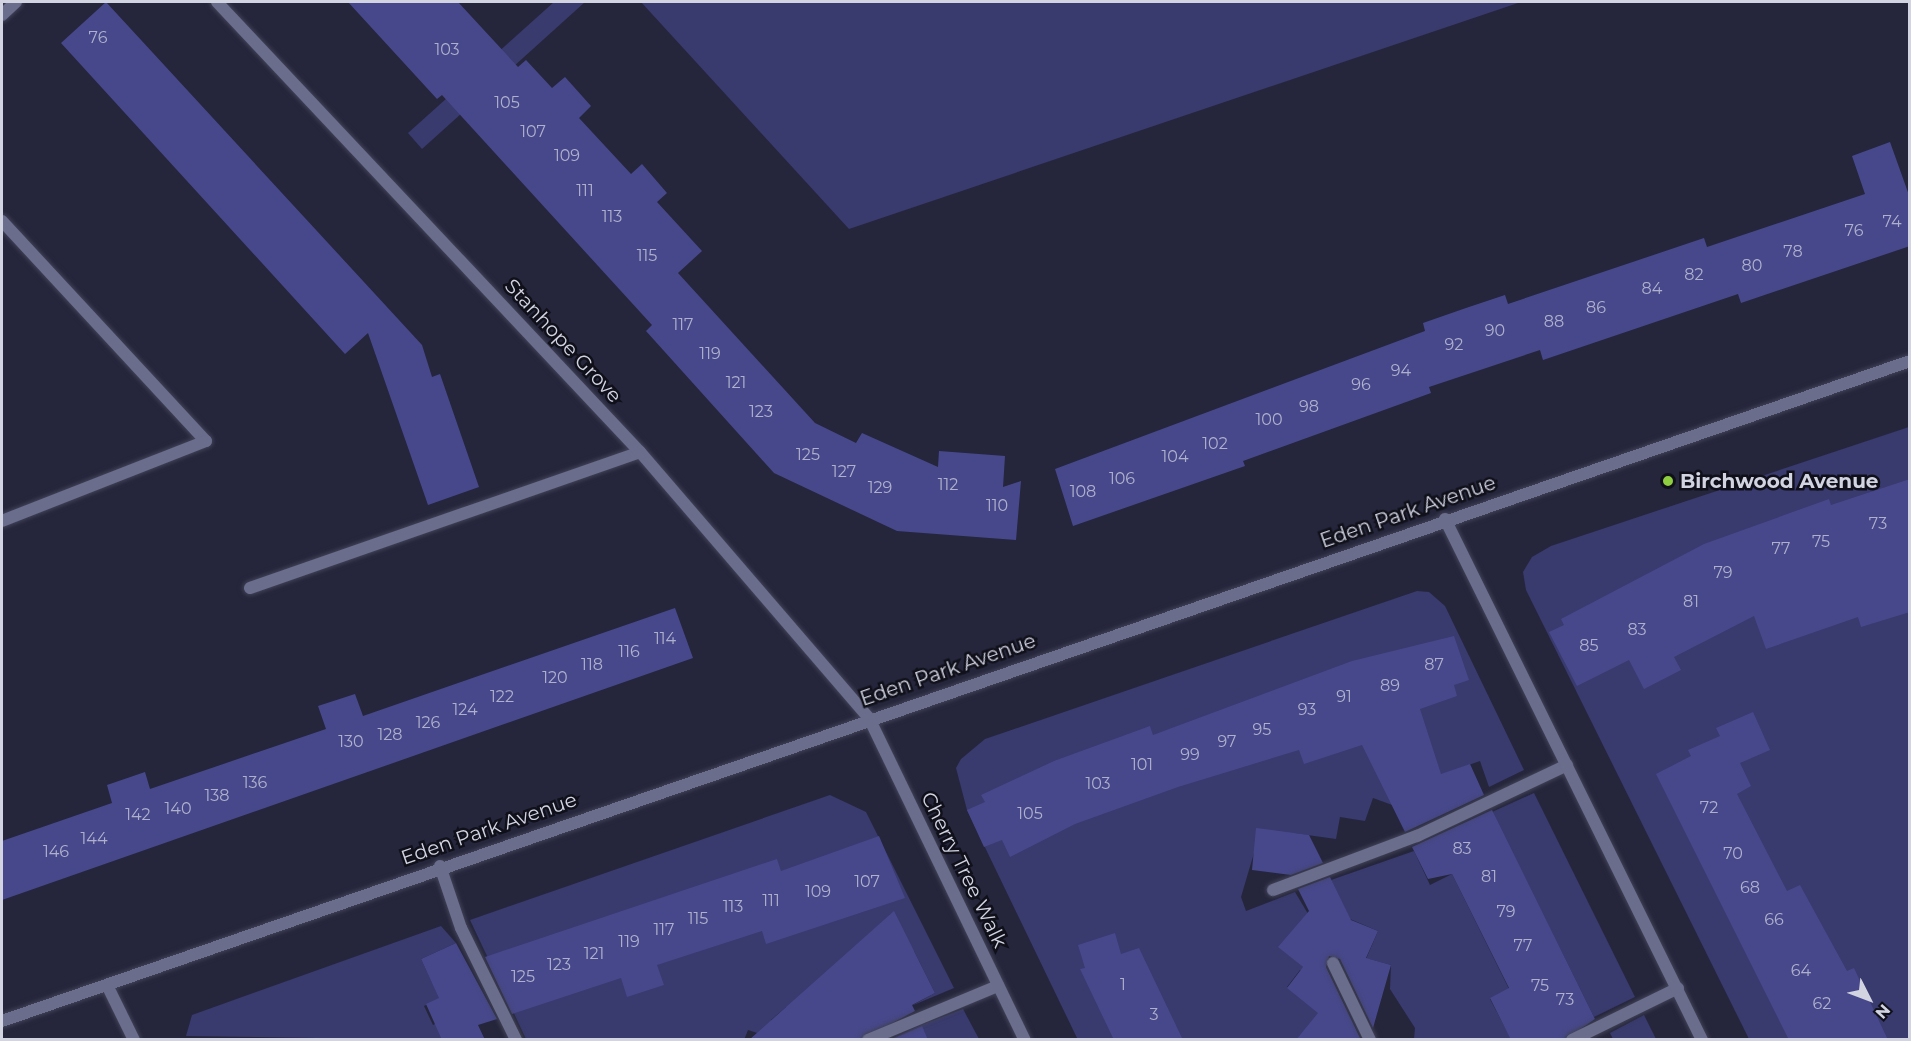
<!DOCTYPE html>
<style>
body{margin:0}
#map{position:relative;width:1911px;height:1041px;overflow:hidden;background:#25263c;font-family:Montserrat,sans-serif}
div>[style]{position:absolute}
[style*='--x']{left:calc(var(--x)*1px);top:calc(var(--y)*1px);width:calc(var(--w)*1px);rotate:calc(var(--a)*1deg)}
.green>*{inset:0;background:#393a6e}
.building>*{inset:0;background:#47488b}
.roads{filter:drop-shadow(0 0 2px #414257) drop-shadow(0 0 2px #414257)}
.service>*{height:12px;margin:-6px;padding:0 6px;transform-origin:6px;border-radius:6px;background:#6a6d8c}
.minor>*{height:12px;margin:-6px;padding:0 6px;transform-origin:6px;border-radius:6px;background:#6a6d8c}
.tertiary>*{height:12px;margin:-6px;padding:0 6px;transform-origin:6px;border-radius:6px;background:#6a6d8c}
.dots>*{width:16px;height:16px;translate:-50% -50%;box-sizing:border-box;border:3px solid #10101a;border-radius:50%}
span{translate:-50% -50%;white-space:nowrap;text-align:center;line-height:1.15;-webkit-text-stroke:5px #10101a;paint-order:stroke}
.number-label{font-size:16px;color:#afb1cc}
.number-label span{-webkit-text-stroke-width:0}
.street-label{font-size:20px;color:#d2d4e2}
.poi-label{font-size:20px;color:#d2d4e2;font-weight:700}
.left{translate:0 -50%;text-align:left}
.frame{position:absolute;inset:0;border:3px solid #d2d4e2;pointer-events:none}
.north{position:absolute;left:1839px;top:969px;width:60px;height:60px;-webkit-text-stroke:4px #10101a;paint-order:stroke;rotate:132deg;font-size:16px;font-weight:700;line-height:24px;text-align:center;color:#d2d4e2}
.north::after{content:'';display:block;margin:auto;width:21px;height:27px;background:#d2d4e2;clip-path:polygon(50% 0,100% 100%,50% 72%,0 100%)}
</style>
<div id="map">
<div class="green">
<i style="clip-path:polygon(554px 2px,585px 2px,422px 149px,408px 133px)"></i>
<i style="clip-path:polygon(641px 2px,1521px 2px,849px 229px)"></i>
<i style="clip-path:polygon(1909px 427px,1909px 1039px,1749px 1039px,1526px 590px,1523px 572px,1532px 557px,1551px 546px)"></i>
<i style="clip-path:polygon(1417px 591px,1429px 592px,1445px 606px,1524px 770px,1489px 787px,1480px 761px,1443px 774px,1406px 810px,1373px 798px,1365px 821px,1340px 817px,1336px 839px,1293px 833px,1254px 853px,1241px 897px,1246px 911px,1295px 892px,1320px 934px,1279px 947px,1308px 971px,1300px 970px,1287px 987px,1320px 1011px,1310px 1039px,1078px 1040px,967px 810px,956px 768px,961px 759px,985px 739px)"></i>
<i style="clip-path:polygon(1534px 793px,1635px 997px,1594px 1017px,1492px 812px)"></i>
<i style="clip-path:polygon(830px 795px,866px 812px,954px 988px,911px 1006px,935px 993px,914px 951px,809px 1032px,786px 1007px,771px 1020px,783px 1034px,775px 1039px,748px 1030px,744px 1040px,526px 1039px,470px 920px)"></i>
<i style="clip-path:polygon(1414px 851px,1430px 885px,1452px 874px,1509px 989px,1490px 999px,1511px 1039px,1414px 1039px,1415px 1028px,1390px 989px,1391px 965px,1369px 959px,1363px 966px,1378px 931px,1350px 919px,1331px 880px)"></i>
<i style="clip-path:polygon(441px 926px,456px 943px,421px 959px,432px 982px,459px 989px,424px 1006px,433px 1025px,467px 1008px,442px 1040px,186px 1036px,192px 1015px)"></i>
<i style="clip-path:polygon(963px 1009px,979px 1039px,889px 1040px,921px 1025px)"></i>
<i style="clip-path:polygon(1644px 1015px,1656px 1039px,1613px 1039px,1610px 1033px)"></i>
</div>
<div class="building">
<i style="clip-path:polygon(106px 2px,422px 345px,432px 377px,440px 374px,479px 487px,428px 505px,368px 333px,345px 354px,61px 43px)"></i>
<i style="clip-path:polygon(348px 2px,458px 2px,518px 67px,526px 60px,552px 88px,565px 77px,591px 106px,579px 118px,631px 174px,642px 164px,667px 193px,657px 202px,702px 251px,678px 273px,815px 423px,856px 443px,862px 433px,938px 467px,939px 451px,1005px 456px,1003px 487px,1021px 481px,1016px 540px,897px 531px,774px 473px,646px 331px,652px 325px,442px 95px,437px 99px)"></i>
<i style="clip-path:polygon(1890px 142px,1910px 198px,1910px 246px,1741px 303px,1738px 294px,1543px 360px,1540px 350px,1429px 387px,1431px 393px,1243px 461px,1245px 466px,1073px 526px,1055px 469px,1425px 331px,1423px 323px,1466px 308px,1505px 295px,1508px 304px,1704px 238px,1707px 247px,1865px 194px,1852px 156px)"></i>
<i style="clip-path:polygon(1910px 479px,1910px 612px,1861px 627px,1858px 617px,1766px 649px,1754px 616px,1674px 657px,1681px 670px,1644px 689px,1629px 660px,1577px 686px,1549px 632px,1564px 625px,1561px 619px,1704px 544px,1829px 499px,1831px 505px)"></i>
<i style="clip-path:polygon(675px 608px,693px 658px,2px 900px,2px 841px,112px 803px,107px 785px,145px 772px,150px 789px,326px 729px,318px 706px,355px 694px,363px 716px)"></i>
<i style="clip-path:polygon(1454px 636px,1469px 680px,1454px 685px,1457px 696px,1420px 709px,1441px 774px,1470px 764px,1484px 795px,1405px 832px,1362px 745px,1304px 764px,1299px 750px,1178px 787px,1075px 824px,1010px 857px,1002px 840px,984px 847px,967px 810px,985px 802px,981px 795px,1054px 761px,1150px 726px,1153px 735px,1352px 661px)"></i>
<i style="clip-path:polygon(1753px 712px,1770px 750px,1740px 763px,1751px 786px,1737px 794px,1787px 891px,1800px 885px,1847px 971px,1854px 968px,1888px 1040px,1789px 1040px,1656px 774px,1691px 756px,1688px 750px,1720px 736px,1716px 728px)"></i>
<i style="clip-path:polygon(1492px 810px,1595px 1019px,1564px 1040px,1511px 1040px,1490px 998px,1509px 988px,1452px 874px,1428px 879px,1412px 847px)"></i>
<i style="clip-path:polygon(1256px 828px,1309px 835px,1323px 863px,1291px 875px,1252px 870px)"></i>
<i style="clip-path:polygon(879px 836px,905px 898px,766px 944px,762px 931px,657px 965px,664px 985px,627px 997px,621px 978px,512px 1014px,485px 957px,777px 859px,781px 871px)"></i>
<i style="clip-path:polygon(1330px 877px,1351px 920px,1378px 931px,1366px 958px,1391px 965px,1373px 1028px,1340px 959px,1329px 956px,1326px 967px,1361px 1040px,1296px 1040px,1318px 1013px,1287px 988px,1303px 967px,1278px 947px,1309px 911px,1298px 889px)"></i>
<i style="clip-path:polygon(894px 911px,935px 993px,912px 1005px,915px 1011px,860px 1040px,749px 1040px)"></i>
<i style="clip-path:polygon(1115px 933px,1121px 954px,1139px 948px,1183px 1040px,1114px 1040px,1080px 969px,1085px 968px,1078px 945px)"></i>
<i style="clip-path:polygon(456px 943px,497px 1019px,478px 1025px,485px 1040px,442px 1040px,426px 1004px,439px 998px,421px 959px)"></i>
<i style="clip-path:polygon(922px 1026px,928px 1040px,891px 1040px)"></i>
</div>
<div class="roads">
<div class="service">
<i style="--x:2;--y:221;--w:300;--a:47.2"></i>
<i style="--x:206;--y:441;--w:219;--a:158.6"></i>
<i style="--x:250;--y:588;--w:413;--a:-19.2"></i>
<i style="--x:440;--y:866;--w:65;--a:71.3"></i>
<i style="--x:461;--y:928;--w:125;--a:63.8"></i>
<i style="--x:1273;--y:890;--w:154;--a:-20.6"></i>
<i style="--x:1417;--y:836;--w:166;--a:-25.3"></i>
<i style="--x:1333;--y:963;--w:85;--a:64.3"></i>
<i style="--x:868;--y:1040;--w:141;--a:-22.6"></i>
<i style="--x:1572;--y:1040;--w:118;--a:-26.1"></i>
</div>
<div class="minor">
<i style="--x:217;--y:2;--w:618;--a:46.77"></i>
<i style="--x:640;--y:452;--w:351;--a:49.3"></i>
<i style="--x:869;--y:718;--w:358;--a:64.2"></i>
<i style="--x:2;--y:15;--w:19;--a:-43"></i>
<i style="--x:1445;--y:519;--w:581;--a:63.74"></i>
<i style="--x:107;--y:985;--w:61;--a:63.9"></i>
</div>
<div class="tertiary">
<i style="--x:2;--y:1021;--w:2019;--a:-19.08"></i>
</div>
</div>
<div class="dots">
<i style="left:1668px;top:481px;background:#8fcd41"></i>
</div>
<div class="number-label">
<span style="left:98px;top:38px">76</span>
<span style="left:447px;top:50px">103</span>
<span style="left:507px;top:103px">105</span>
<span style="left:533px;top:132px">107</span>
<span style="left:567px;top:156px">109</span>
<span style="left:585px;top:191px">111</span>
<span style="left:612px;top:217px">113</span>
<span style="left:1892px;top:222px">74</span>
<span style="left:1854px;top:231px">76</span>
<span style="left:1793px;top:252px">78</span>
<span style="left:647px;top:256px">115</span>
<span style="left:1752px;top:266px">80</span>
<span style="left:1694px;top:275px">82</span>
<span style="left:1652px;top:289px">84</span>
<span style="left:1596px;top:308px">86</span>
<span style="left:1554px;top:322px">88</span>
<span style="left:683px;top:325px">117</span>
<span style="left:1495px;top:331px">90</span>
<span style="left:1454px;top:345px">92</span>
<span style="left:710px;top:354px">119</span>
<span style="left:1401px;top:371px">94</span>
<span style="left:736px;top:383px">121</span>
<span style="left:1361px;top:385px">96</span>
<span style="left:1309px;top:407px">98</span>
<span style="left:761px;top:412px">123</span>
<span style="left:1269px;top:420px">100</span>
<span style="left:1215px;top:444px">102</span>
<span style="left:808px;top:455px">125</span>
<span style="left:1175px;top:457px">104</span>
<span style="left:844px;top:472px">127</span>
<span style="left:1122px;top:479px">106</span>
<span style="left:948px;top:485px">112</span>
<span style="left:880px;top:488px">129</span>
<span style="left:1083px;top:492px">108</span>
<span style="left:997px;top:506px">110</span>
<span style="left:1878px;top:524px">73</span>
<span style="left:1821px;top:542px">75</span>
<span style="left:1781px;top:549px">77</span>
<span style="left:1723px;top:573px">79</span>
<span style="left:1691px;top:602px">81</span>
<span style="left:1637px;top:630px">83</span>
<span style="left:665px;top:639px">114</span>
<span style="left:1589px;top:646px">85</span>
<span style="left:629px;top:652px">116</span>
<span style="left:592px;top:665px">118</span>
<span style="left:1434px;top:665px">87</span>
<span style="left:555px;top:678px">120</span>
<span style="left:1390px;top:686px">89</span>
<span style="left:502px;top:697px">122</span>
<span style="left:1344px;top:697px">91</span>
<span style="left:465px;top:710px">124</span>
<span style="left:1307px;top:710px">93</span>
<span style="left:428px;top:723px">126</span>
<span style="left:1262px;top:730px">95</span>
<span style="left:390px;top:735px">128</span>
<span style="left:351px;top:742px">130</span>
<span style="left:1227px;top:742px">97</span>
<span style="left:1190px;top:755px">99</span>
<span style="left:1142px;top:765px">101</span>
<span style="left:255px;top:783px">136</span>
<span style="left:1098px;top:784px">103</span>
<span style="left:217px;top:796px">138</span>
<span style="left:1709px;top:808px">72</span>
<span style="left:178px;top:809px">140</span>
<span style="left:1030px;top:814px">105</span>
<span style="left:138px;top:815px">142</span>
<span style="left:94px;top:839px">144</span>
<span style="left:1462px;top:849px">83</span>
<span style="left:56px;top:852px">146</span>
<span style="left:1733px;top:854px">70</span>
<span style="left:1489px;top:877px">81</span>
<span style="left:867px;top:882px">107</span>
<span style="left:1750px;top:888px">68</span>
<span style="left:818px;top:892px">109</span>
<span style="left:771px;top:901px">111</span>
<span style="left:733px;top:907px">113</span>
<span style="left:1506px;top:912px">79</span>
<span style="left:698px;top:919px">115</span>
<span style="left:1774px;top:920px">66</span>
<span style="left:664px;top:930px">117</span>
<span style="left:629px;top:942px">119</span>
<span style="left:1523px;top:946px">77</span>
<span style="left:594px;top:954px">121</span>
<span style="left:559px;top:965px">123</span>
<span style="left:1801px;top:971px">64</span>
<span style="left:523px;top:977px">125</span>
<span style="left:1123px;top:985px">1</span>
<span style="left:1540px;top:986px">75</span>
<span style="left:1565px;top:1000px">73</span>
<span style="left:1822px;top:1004px">62</span>
<span style="left:1154px;top:1015px">3</span>
</div>
<div class="street-label">
<span style="left:563px;top:341px;rotate:47deg">Stanhope Grove</span>
<span style="left:1408px;top:512px;rotate:-19deg">Eden Park Avenue</span>
<span style="left:948px;top:670px;rotate:-19deg">Eden Park Avenue</span>
<span style="left:489px;top:829px;rotate:-19deg">Eden Park Avenue</span>
<span style="left:964px;top:870px;rotate:64deg">Cherry Tree Walk</span>
</div>
<div class="poi-label">
<span class="left" style="left:1680px;top:481px">Birchwood Avenue</span>
</div>
<div class="frame"></div>
<div class="north">N</div>
</div>
